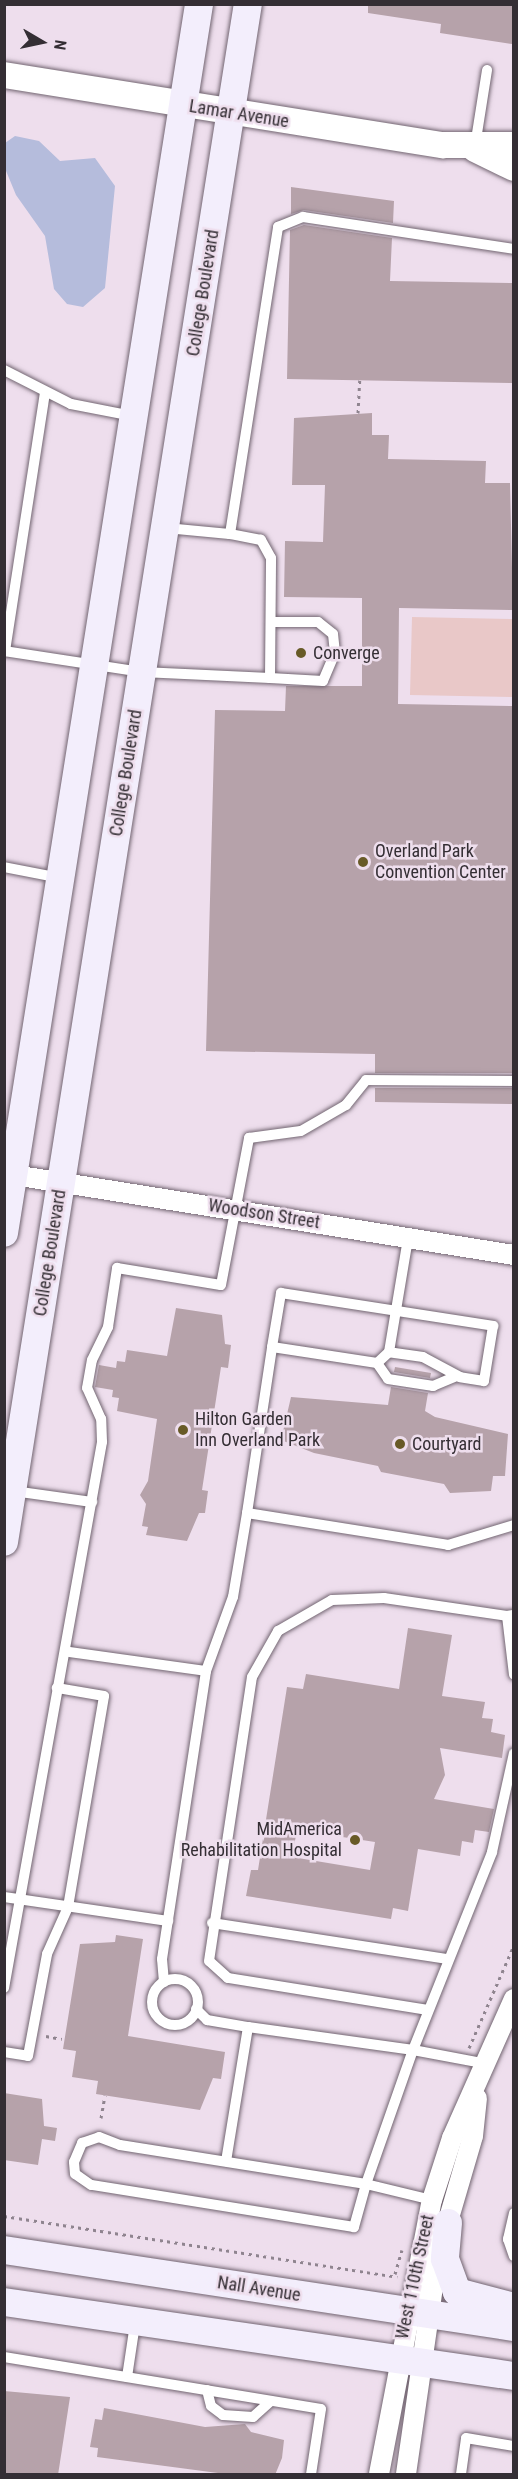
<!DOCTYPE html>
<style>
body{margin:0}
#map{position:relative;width:518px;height:2479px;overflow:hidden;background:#eedeed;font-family:"Roboto Condensed",sans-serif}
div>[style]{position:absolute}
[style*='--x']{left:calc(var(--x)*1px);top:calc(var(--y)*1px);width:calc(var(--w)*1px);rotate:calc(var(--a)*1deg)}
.green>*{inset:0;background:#e9c8c8}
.water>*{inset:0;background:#b5bcdc}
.building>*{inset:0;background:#b6a2aa}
.path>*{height:3px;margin-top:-1.5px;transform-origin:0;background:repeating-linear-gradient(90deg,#8f848f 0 3px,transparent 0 7.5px)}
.roads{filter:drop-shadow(0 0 2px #726571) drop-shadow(0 0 2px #726571)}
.service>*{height:10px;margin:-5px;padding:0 5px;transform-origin:5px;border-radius:5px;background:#fff}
.service>.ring{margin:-5px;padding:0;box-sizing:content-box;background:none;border:10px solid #fff;border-radius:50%}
.minor>*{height:20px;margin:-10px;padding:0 10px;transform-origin:10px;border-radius:10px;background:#fff}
.tertiary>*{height:26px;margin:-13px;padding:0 13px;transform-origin:13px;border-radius:13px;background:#fff}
.secondary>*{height:28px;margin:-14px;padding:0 14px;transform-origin:14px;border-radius:14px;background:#f3eefc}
.dots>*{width:16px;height:16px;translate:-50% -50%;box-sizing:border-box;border:3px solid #eedeed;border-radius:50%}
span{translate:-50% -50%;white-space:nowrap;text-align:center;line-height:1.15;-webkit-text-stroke:5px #eedeed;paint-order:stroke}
.street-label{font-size:18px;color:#342e34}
.poi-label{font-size:18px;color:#342e34}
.left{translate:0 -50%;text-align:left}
.right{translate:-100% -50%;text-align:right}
.frame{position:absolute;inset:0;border:6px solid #342e34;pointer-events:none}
.north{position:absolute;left:12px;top:12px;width:60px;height:60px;-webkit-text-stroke:4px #eedeed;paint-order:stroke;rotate:99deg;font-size:16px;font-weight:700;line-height:24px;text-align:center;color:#342e34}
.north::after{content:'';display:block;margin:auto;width:21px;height:27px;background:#342e34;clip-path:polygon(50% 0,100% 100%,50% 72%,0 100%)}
</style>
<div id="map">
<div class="green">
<i style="clip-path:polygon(412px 617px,513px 619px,513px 697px,410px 695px)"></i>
</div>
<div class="water">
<i style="clip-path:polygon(15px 136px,39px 141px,60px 161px,95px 158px,115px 186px,105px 288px,83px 307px,67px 304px,54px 289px,45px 236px,16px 195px,4px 166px,5px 143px)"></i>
</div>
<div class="building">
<i style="clip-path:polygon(368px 4px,513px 4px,512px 44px,440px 33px,441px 24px,368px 13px)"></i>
<i style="clip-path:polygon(291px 187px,394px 201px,393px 223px,304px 210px,291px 214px)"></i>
<i style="clip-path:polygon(304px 225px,392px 238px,390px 281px,513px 283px,513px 383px,287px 379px,290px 230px)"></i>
<i style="clip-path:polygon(372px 413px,372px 435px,389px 435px,388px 459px,486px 461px,485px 483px,510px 483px,513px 610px,399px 608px,398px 704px,513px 706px,513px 1073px,375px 1073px,375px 1054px,206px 1051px,215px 710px,285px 711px,286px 686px,362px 686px,362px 598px,284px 597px,285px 541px,323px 542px,325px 485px,292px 485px,294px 418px)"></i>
<i style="clip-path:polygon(375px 1088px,513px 1088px,513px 1104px,375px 1102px)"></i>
<i style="clip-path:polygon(176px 1308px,222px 1315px,225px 1344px,231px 1345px,228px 1368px,221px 1367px,202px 1490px,208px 1491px,205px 1513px,199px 1513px,187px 1541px,146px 1535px,148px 1527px,142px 1526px,146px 1504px,140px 1495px,148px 1481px,157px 1419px,117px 1411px,119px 1398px,112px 1397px,113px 1390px,95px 1387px,99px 1365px,116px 1368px,117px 1361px,125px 1362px,127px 1350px,167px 1356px)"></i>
<i style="clip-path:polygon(395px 1367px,431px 1373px,430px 1378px,394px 1372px)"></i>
<i style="clip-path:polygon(391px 1387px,428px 1393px,425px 1411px,435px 1417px,508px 1434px,505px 1476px,493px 1476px,491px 1491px,450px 1493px,444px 1484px,381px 1472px,378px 1466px,314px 1453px,281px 1440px,291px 1397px,388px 1405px)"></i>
<i style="clip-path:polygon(evenodd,408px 1628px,452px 1635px,442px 1696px,485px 1702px,482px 1718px,493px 1719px,491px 1732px,505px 1735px,502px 1758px,440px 1748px,445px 1775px,434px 1799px,494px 1809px,489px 1832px,475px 1830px,473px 1843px,462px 1841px,460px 1856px,418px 1849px,408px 1911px,393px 1908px,391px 1919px,246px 1896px,251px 1870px,258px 1870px,287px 1687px,303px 1689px,306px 1674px,399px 1689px,408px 1628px,297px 1830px,375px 1842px,370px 1870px,292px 1857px,297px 1830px)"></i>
<i style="clip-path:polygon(116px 1935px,143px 1939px,128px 2036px,225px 2052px,221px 2079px,213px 2078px,200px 2110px,96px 2094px,98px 2081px,72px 2077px,76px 2051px,63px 2049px,80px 1944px,115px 1942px)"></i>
<i style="clip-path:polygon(4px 2093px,42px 2099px,44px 2126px,57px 2128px,55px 2141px,42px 2139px,38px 2165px,4px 2160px)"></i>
<i style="clip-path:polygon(4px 2391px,70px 2397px,58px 2475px,4px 2475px)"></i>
<i style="clip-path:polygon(104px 2408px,205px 2427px,245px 2424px,251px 2432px,284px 2440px,282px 2458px,275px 2475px,233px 2475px,97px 2457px,98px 2448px,90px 2447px,95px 2419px,102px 2420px)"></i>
</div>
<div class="path">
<i style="--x:358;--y:413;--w:33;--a:-87"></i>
<i style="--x:46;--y:2036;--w:16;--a:11"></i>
<i style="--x:469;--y:2048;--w:112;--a:-66.4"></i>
<i style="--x:101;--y:2118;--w:23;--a:-80"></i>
<i style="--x:4;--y:2216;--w:398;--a:8.8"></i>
<i style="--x:395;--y:2274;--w:25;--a:-74"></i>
</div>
<div class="roads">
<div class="service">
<i style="--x:475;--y:146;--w:77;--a:-81"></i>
<i style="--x:4;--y:370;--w:75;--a:26.9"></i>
<i style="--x:71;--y:404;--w:62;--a:11.1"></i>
<i style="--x:166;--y:528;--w:64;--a:5.4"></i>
<i style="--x:230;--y:534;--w:311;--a:-81.1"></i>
<i style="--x:278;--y:227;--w:27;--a:-22"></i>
<i style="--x:303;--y:217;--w:213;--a:8.6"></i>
<i style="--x:4;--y:651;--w:140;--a:8.7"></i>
<i style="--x:142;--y:672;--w:128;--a:2.7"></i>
<i style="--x:270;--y:678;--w:120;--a:-89.5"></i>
<i style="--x:271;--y:558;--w:21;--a:-119"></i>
<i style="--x:261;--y:540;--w:32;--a:-169"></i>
<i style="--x:5;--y:651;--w:260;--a:-81.2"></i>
<i style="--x:270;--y:678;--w:53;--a:3.2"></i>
<i style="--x:323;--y:681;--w:30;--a:-67"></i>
<i style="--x:335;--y:653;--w:19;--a:-96"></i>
<i style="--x:333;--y:634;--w:19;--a:-141"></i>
<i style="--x:318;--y:622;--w:47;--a:180"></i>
<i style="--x:4;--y:867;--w:57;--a:11.1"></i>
<i style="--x:389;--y:1352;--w:116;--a:-80.5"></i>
<i style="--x:377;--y:1363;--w:19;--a:55"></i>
<i style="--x:388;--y:1379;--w:46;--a:8.8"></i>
<i style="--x:433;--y:1386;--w:26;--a:-23"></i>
<i style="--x:13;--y:1491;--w:80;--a:7.9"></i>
<i style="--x:247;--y:1513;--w:204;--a:9"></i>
<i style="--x:448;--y:1545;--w:69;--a:-16.9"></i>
<i style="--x:513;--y:1615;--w:6;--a:171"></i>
<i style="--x:507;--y:1616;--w:59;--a:83.2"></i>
<i style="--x:69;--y:1652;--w:138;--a:7.9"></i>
<i style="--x:4;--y:1897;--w:166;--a:8.3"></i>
<i style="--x:212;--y:1923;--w:237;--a:8.7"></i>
<i class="ring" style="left:152px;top:1979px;width:36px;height:36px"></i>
<i style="--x:164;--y:1982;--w:23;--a:-95"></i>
<i style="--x:162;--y:1959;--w:291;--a:-81.3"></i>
<i style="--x:206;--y:1671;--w:79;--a:-70"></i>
<i style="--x:233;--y:1597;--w:85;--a:-80.5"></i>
<i style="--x:247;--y:1513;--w:168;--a:-81.4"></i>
<i style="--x:272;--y:1347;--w:55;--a:-80.5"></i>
<i style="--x:281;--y:1293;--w:215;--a:8.8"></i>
<i style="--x:493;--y:1326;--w:56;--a:99.3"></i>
<i style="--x:484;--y:1381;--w:24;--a:-171"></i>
<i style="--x:460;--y:1377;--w:42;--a:-151.6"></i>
<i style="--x:423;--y:1357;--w:34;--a:-172"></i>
<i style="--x:389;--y:1352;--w:16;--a:137"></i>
<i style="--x:377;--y:1363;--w:106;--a:-171.3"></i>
<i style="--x:4;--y:1988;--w:555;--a:-79.82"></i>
<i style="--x:102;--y:1442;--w:23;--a:-92"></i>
<i style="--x:101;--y:1419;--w:34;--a:-114"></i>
<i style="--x:87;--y:1388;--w:28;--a:-80"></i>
<i style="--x:92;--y:1360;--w:37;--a:-64"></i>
<i style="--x:108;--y:1327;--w:60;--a:-81.3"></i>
<i style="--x:117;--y:1268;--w:105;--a:9.3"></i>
<i style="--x:221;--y:1285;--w:150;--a:-79.2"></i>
<i style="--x:249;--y:1138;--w:52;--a:-7.7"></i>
<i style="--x:301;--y:1131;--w:52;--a:-30"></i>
<i style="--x:346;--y:1105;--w:32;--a:-51"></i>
<i style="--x:366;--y:1080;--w:148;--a:0.4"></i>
<i style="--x:196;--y:2009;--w:16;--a:45"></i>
<i style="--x:207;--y:2020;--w:42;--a:9.7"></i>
<i style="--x:248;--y:2027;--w:136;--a:99.3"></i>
<i style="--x:428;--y:2010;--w:203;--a:-170.9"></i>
<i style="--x:228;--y:1978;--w:25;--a:-138"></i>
<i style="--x:209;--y:1961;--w:287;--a:-81.4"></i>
<i style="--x:252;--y:1677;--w:53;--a:-60.5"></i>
<i style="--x:278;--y:1631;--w:62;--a:-29.9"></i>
<i style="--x:332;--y:1600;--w:52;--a:-2.2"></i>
<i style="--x:384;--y:1598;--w:124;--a:8.3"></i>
<i style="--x:248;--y:2027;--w:167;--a:7.9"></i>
<i style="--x:413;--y:2050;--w:213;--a:-68.2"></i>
<i style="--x:492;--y:1852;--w:101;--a:-77.5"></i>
<i style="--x:4;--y:2052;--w:24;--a:9"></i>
<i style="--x:28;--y:2056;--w:104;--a:-79.4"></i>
<i style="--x:47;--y:1954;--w:51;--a:-65.9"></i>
<i style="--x:68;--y:1907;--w:214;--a:-80.3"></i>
<i style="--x:104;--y:1696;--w:48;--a:-170.3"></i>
<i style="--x:99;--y:2137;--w:22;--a:21"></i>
<i style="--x:120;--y:2145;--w:249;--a:9"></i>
<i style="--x:366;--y:2184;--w:45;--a:105.6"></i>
<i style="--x:354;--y:2227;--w:266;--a:-170.9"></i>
<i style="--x:91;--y:2185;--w:19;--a:-145"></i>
<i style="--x:75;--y:2174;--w:12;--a:-95"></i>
<i style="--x:74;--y:2162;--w:21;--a:-67"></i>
<i style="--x:82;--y:2143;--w:18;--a:-19"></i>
<i style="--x:432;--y:2200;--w:68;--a:-166.4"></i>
<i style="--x:366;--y:2184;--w:142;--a:-70.7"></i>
<i style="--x:413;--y:2050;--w:75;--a:10.7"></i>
<i style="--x:514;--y:2213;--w:27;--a:103"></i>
<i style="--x:508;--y:2239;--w:18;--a:71"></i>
<i style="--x:4;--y:2357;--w:321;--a:9.3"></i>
<i style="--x:321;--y:2409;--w:66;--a:98.7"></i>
<i style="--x:127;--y:2377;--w:54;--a:-81.4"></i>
<i style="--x:207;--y:2390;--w:16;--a:76"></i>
<i style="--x:211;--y:2406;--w:15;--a:37"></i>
<i style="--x:223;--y:2415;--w:30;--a:4"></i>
<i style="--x:253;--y:2417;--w:24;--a:-42"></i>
<i style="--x:461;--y:2474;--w:36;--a:-82"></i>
<i style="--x:466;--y:2438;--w:49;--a:9.5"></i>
</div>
<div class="minor">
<i style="--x:14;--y:1175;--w:506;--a:9.09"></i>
<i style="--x:379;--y:2474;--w:279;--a:-79.1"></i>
<i style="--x:432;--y:2200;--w:65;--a:-72.1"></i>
<i style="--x:452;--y:2138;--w:152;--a:-66"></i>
<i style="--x:406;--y:2474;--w:217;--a:-81.8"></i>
<i style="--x:437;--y:2259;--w:128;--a:-73.7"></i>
<i style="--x:473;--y:2136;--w:38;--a:-84"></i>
</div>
<div class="tertiary">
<i style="--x:4;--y:75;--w:445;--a:9.1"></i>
<i style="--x:443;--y:145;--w:71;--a:0"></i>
<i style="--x:475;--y:149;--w:43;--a:26"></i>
</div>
<div class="secondary">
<i style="--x:4;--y:1233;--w:1244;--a:-80.98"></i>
<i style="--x:4;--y:1542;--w:1557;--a:-80.99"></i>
<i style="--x:448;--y:2223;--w:36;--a:95"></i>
<i style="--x:445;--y:2259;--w:35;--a:70"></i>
<i style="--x:457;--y:2292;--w:59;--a:14.7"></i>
<i style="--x:4;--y:2250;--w:516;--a:8.59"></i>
<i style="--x:4;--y:2302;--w:515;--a:8.26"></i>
</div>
</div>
<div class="dots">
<i style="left:301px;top:653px;background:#685a27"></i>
<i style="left:363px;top:862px;background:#685a27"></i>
<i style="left:183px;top:1430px;background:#685a27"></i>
<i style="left:400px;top:1444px;background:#685a27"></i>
<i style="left:355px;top:1840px;background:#685a27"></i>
</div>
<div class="street-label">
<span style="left:239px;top:114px;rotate:9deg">Lamar Avenue</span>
<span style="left:203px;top:293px;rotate:-81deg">College Boulevard</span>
<span style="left:126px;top:773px;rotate:-81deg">College Boulevard</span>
<span style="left:264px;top:1214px;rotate:9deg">Woodson Street</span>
<span style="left:50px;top:1253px;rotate:-81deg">College Boulevard</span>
<span style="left:415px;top:2277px;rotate:-78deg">West 110th Street</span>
<span style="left:259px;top:2289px;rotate:9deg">Nall Avenue</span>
</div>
<div class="poi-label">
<span class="left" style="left:313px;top:653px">Converge</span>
<span class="left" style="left:375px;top:862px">Overland Park<br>Convention Center</span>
<span class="left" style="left:195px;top:1430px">Hilton Garden<br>Inn Overland Park</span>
<span class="left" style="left:412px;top:1444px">Courtyard</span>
<span class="right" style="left:342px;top:1840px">MidAmerica<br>Rehabilitation Hospital</span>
</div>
<div class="frame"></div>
<div class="north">N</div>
</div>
